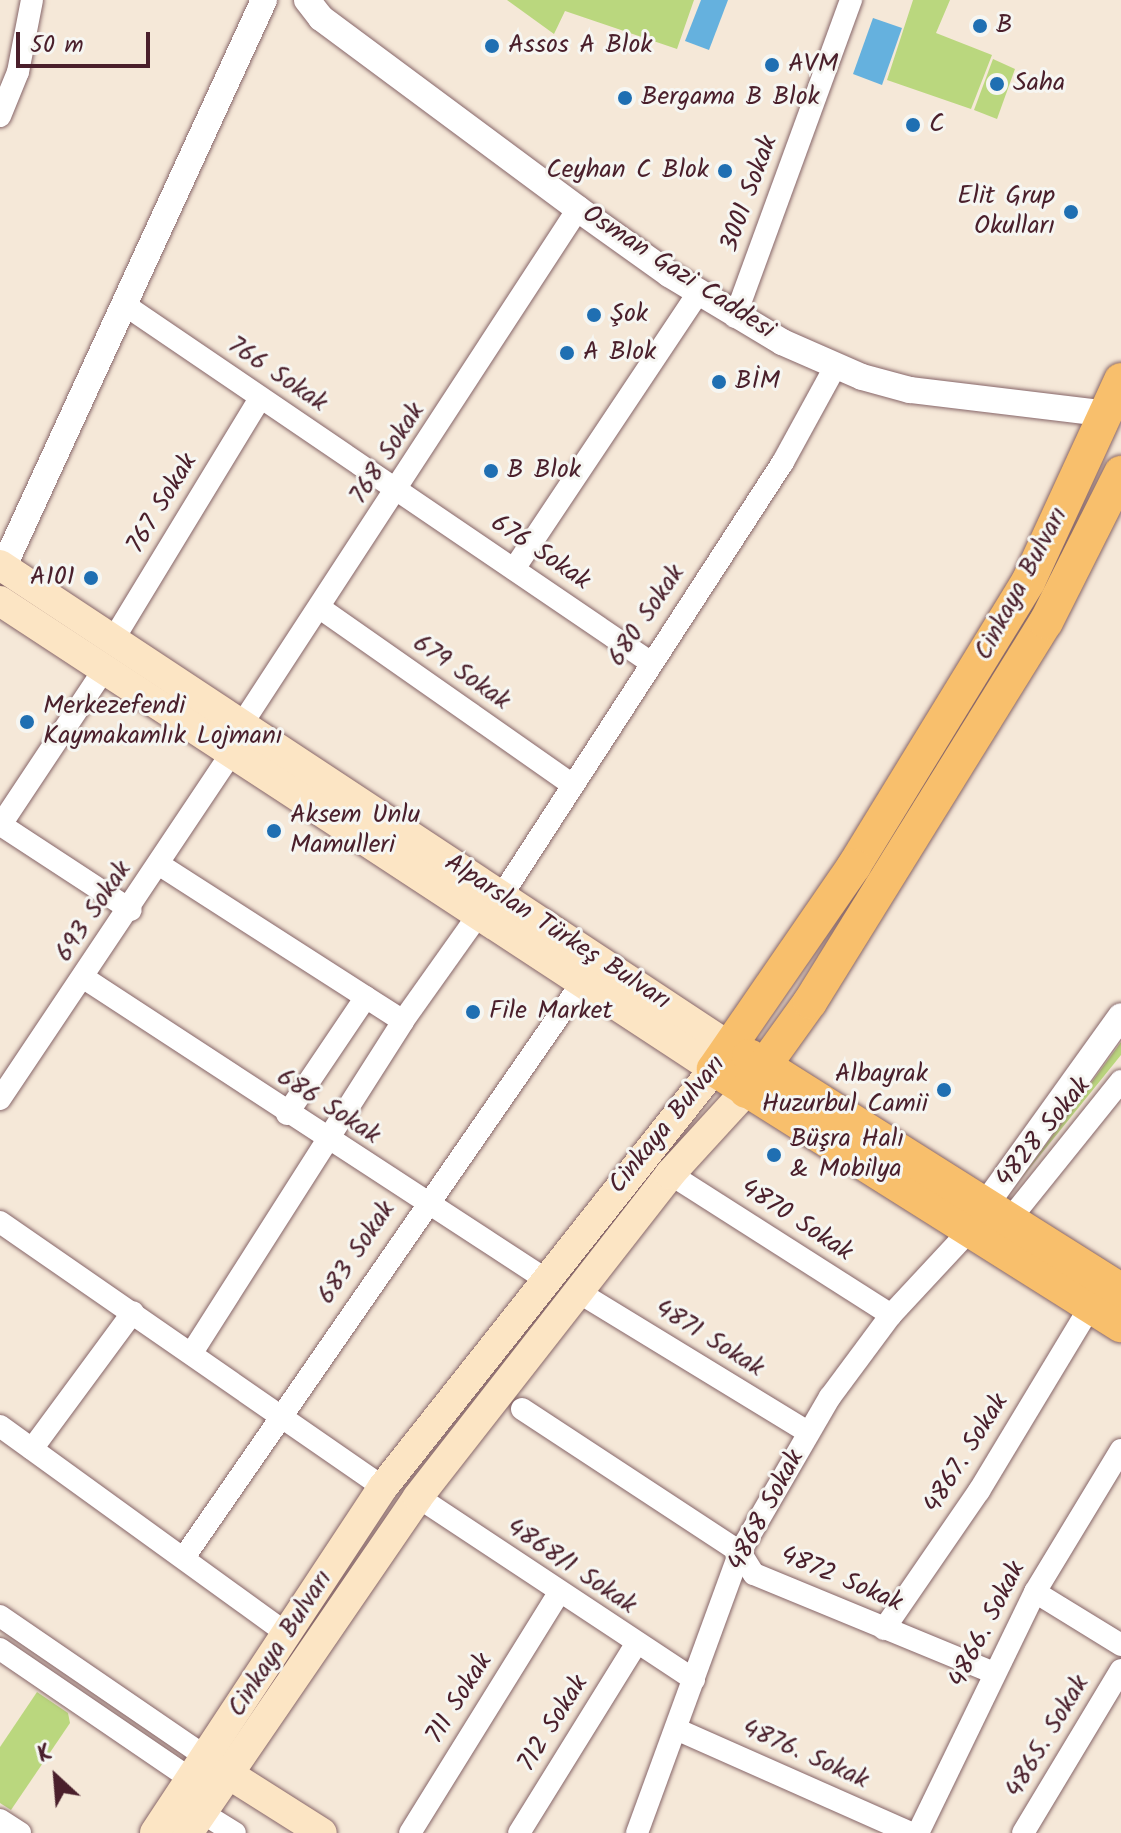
<!DOCTYPE html>
<meta charset="utf-8">
<style>
body{margin:0}
#map{position:relative;width:1121px;height:1833px;overflow:hidden;background:#f5e8d8;font-family:Kalam,sans-serif}
div>[style]{position:absolute}
[style*='--x']{left:calc(var(--x)*1px);top:calc(var(--y)*1px);width:calc(var(--w)*1px);rotate:calc(var(--a)*1deg)}
.green>*{inset:0;background:#bad77e}
.water>*{inset:0;background:#65b1de}
.roads{filter:drop-shadow(0 0 2px #866568) drop-shadow(0 0 2px #866568)}
.minor>*{height:22px;margin:-11px;padding:0 11px;transform-origin:11px;border-radius:11px;background:#fff}
.tertiary>*{height:26px;margin:-13px;padding:0 13px;transform-origin:13px;border-radius:13px;background:#fff}
.secondary>*{height:30px;margin:-15px;padding:0 15px;transform-origin:15px;border-radius:15px;background:#fce5c4}
.primary>*{height:34px;margin:-17px;padding:0 17px;transform-origin:17px;border-radius:17px;background:#f8bf6c}
.dots>*{width:22px;height:22px;translate:-50% -50%;box-sizing:border-box;border:4px solid #f6f6f2;border-radius:50%}
span{translate:-50% -50%;white-space:nowrap;text-align:center;line-height:1.15;-webkit-text-stroke:6px #f6f6f2;paint-order:stroke}
.poi-label{font-size:26px;color:#4a1f2b}
.left{translate:0 -50%;text-align:left}
.right{translate:-100% -50%;text-align:right}
.street-label{font-size:26px;color:#4a1f2b}
.north{position:absolute;left:16px;top:1737px;width:80px;height:80px;-webkit-text-stroke:6px #f6f6f2;paint-order:stroke;rotate:334deg;font-size:22px;font-weight:700;line-height:32px;text-align:center;color:#4a1f2b}
.north::after{content:'';display:block;margin:auto;width:28px;height:36px;background:#4a1f2b;clip-path:polygon(50% 0,100% 100%,50% 72%,0 100%)}
.scale{position:absolute;left:16px;top:32px;width:134px;height:36px;box-sizing:border-box;border:4px solid #4a1f2b;border-top:0;padding-left:10px;font-size:24px;line-height:28px;white-space:nowrap;color:#4a1f2b;-webkit-text-stroke:6px #f6f6f2;paint-order:stroke}
</style>
<div id="map">
<div class="green">
<i style="clip-path:polygon(507px 0,694px 0,677px 49px,565px 11px,554px 34px)"></i>
<i style="clip-path:polygon(913px 0,950px 0,936px 33px,992px 55px,971px 109px,887px 80px)"></i>
<i style="clip-path:polygon(993px 59px,1015px 69px,997px 119px,974px 110px)"></i>
<i style="clip-path:polygon(1121px 1042px,1121px 1055px,1020px 1180px)"></i>
<i style="clip-path:polygon(37px 1692px,68px 1713px,70px 1723px,11px 1810px,0 1803px,0 1747px)"></i>
</div>
<div class="water">
<i style="clip-path:polygon(701px 0,728px 0,709px 50px,685px 41px)"></i>
<i style="clip-path:polygon(873px 18px,902px 28px,882px 85px,853px 74px)"></i>
</div>
<div class="roads">
<div class="minor">
<i style="--x:0;--y:116;--w:48;--a:-67.8"></i>
<i style="--x:18;--y:72;--w:73;--a:-79"></i>
<i style="--x:125;--y:305;--w:635;--a:34.22"></i>
<i style="--x:735;--y:317;--w:338;--a:-69.9"></i>
<i style="--x:514;--y:569;--w:332;--a:-56.3"></i>
<i style="--x:320;--y:608;--w:305;--a:35"></i>
<i style="--x:113;--y:640;--w:283;--a:-58.7"></i>
<i style="--x:240;--y:727;--w:619;--a:-56.88"></i>
<i style="--x:1;--y:825;--w:155;--a:33.2"></i>
<i style="--x:0;--y:826;--w:186;--a:-56.4"></i>
<i style="--x:160;--y:865;--w:289;--a:32.7"></i>
<i style="--x:502;--y:895;--w:516;--a:-57.02"></i>
<i style="--x:783;--y:462;--w:108;--a:-61.3"></i>
<i style="--x:84;--y:978;--w:551;--a:33.14"></i>
<i style="--x:0;--y:1099;--w:414;--a:-56.2"></i>
<i style="--x:287;--y:1114;--w:141;--a:-56"></i>
<i style="--x:670;--y:1174;--w:262;--a:32.5"></i>
<i style="--x:1010;--y:1219;--w:177;--a:-51.2"></i>
<i style="--x:0;--y:1222;--w:466;--a:34.7"></i>
<i style="--x:580;--y:1293;--w:268;--a:31.4"></i>
<i style="--x:193;--y:1351;--w:391;--a:-57.5"></i>
<i style="--x:403;--y:1021;--w:128;--a:-54.6"></i>
<i style="--x:522;--y:1409;--w:261;--a:33.3"></i>
<i style="--x:740;--y:1552;--w:26;--a:58"></i>
<i style="--x:754;--y:1574;--w:260;--a:22.4"></i>
<i style="--x:0;--y:1426;--w:357;--a:35.9"></i>
<i style="--x:32;--y:1449;--w:170;--a:-53.6"></i>
<i style="--x:418;--y:1497;--w:331;--a:33.5"></i>
<i style="--x:185;--y:1556;--w:696;--a:-55.3"></i>
<i style="--x:1035;--y:1592;--w:101;--a:31.6"></i>
<i style="--x:0;--y:1616;--w:262;--a:34.4"></i>
<i style="--x:884;--y:1629;--w:168;--a:-55.5"></i>
<i style="--x:979;--y:1491;--w:217;--a:-58.9"></i>
<i style="--x:0;--y:1649;--w:243;--a:34.3"></i>
<i style="--x:676;--y:1729;--w:257;--a:23.9"></i>
<i style="--x:201;--y:1812;--w:40;--a:32"></i>
<i style="--x:0;--y:1820;--w:24;--a:33"></i>
<i style="--x:410;--y:1833;--w:281;--a:-58.2"></i>
<i style="--x:519;--y:1833;--w:222;--a:-58.2"></i>
<i style="--x:637;--y:1833;--w:299;--a:-69.9"></i>
<i style="--x:740;--y:1552;--w:179;--a:-59.9"></i>
<i style="--x:830;--y:1397;--w:102;--a:-53.4"></i>
<i style="--x:891;--y:1315;--w:115;--a:-47.1"></i>
<i style="--x:918;--y:1833;--w:268;--a:-64.1"></i>
<i style="--x:1035;--y:1592;--w:166;--a:-58.8"></i>
<i style="--x:1023;--y:1833;--w:190;--a:-59"></i>
</div>
<div class="tertiary">
<i style="--x:307;--y:0;--w:23;--a:52"></i>
<i style="--x:321;--y:18;--w:320;--a:36.6"></i>
<i style="--x:578;--y:209;--w:112;--a:35.5"></i>
<i style="--x:669;--y:274;--w:132;--a:31"></i>
<i style="--x:782;--y:342;--w:87;--a:23.6"></i>
<i style="--x:862;--y:377;--w:50;--a:15.2"></i>
<i style="--x:910;--y:390;--w:199;--a:6.9"></i>
<i style="--x:3;--y:568;--w:625;--a:-65.32"></i>
<i style="--x:986;--y:1204;--w:231;--a:-54.3"></i>
</div>
<div class="secondary">
<i style="--x:0;--y:565;--w:875;--a:33.44"></i>
<i style="--x:0;--y:601;--w:854;--a:33.24"></i>
<i style="--x:714;--y:1069;--w:533;--a:128.37"></i>
<i style="--x:383;--y:1487;--w:414;--a:123.4"></i>
<i style="--x:227;--y:1773;--w:112;--a:32.3"></i>
<i style="--x:188;--y:1833;--w:407;--a:-55.6"></i>
<i style="--x:418;--y:1497;--w:410;--a:-52"></i>
<i style="--x:670;--y:1174;--w:113;--a:-47.5"></i>
</div>
<div class="primary">
<i style="--x:1121;--y:380;--w:222;--a:114.7"></i>
<i style="--x:1028;--y:582;--w:333;--a:121.5"></i>
<i style="--x:854;--y:866;--w:247;--a:124.6"></i>
<i style="--x:714;--y:1069;--w:481;--a:32.2"></i>
<i style="--x:749;--y:1056;--w:439;--a:32.2"></i>
<i style="--x:746;--y:1091;--w:110;--a:-54.3"></i>
<i style="--x:810;--y:1002;--w:447;--a:-58.2"></i>
<i style="--x:1046;--y:622;--w:167;--a:-63.3"></i>
</div>
</div>
<div class="dots">
<i style="left:980px;top:26px;background:#1f6fb2"></i>
<i style="left:492px;top:46px;background:#1f6fb2"></i>
<i style="left:772px;top:65px;background:#1f6fb2"></i>
<i style="left:997px;top:84px;background:#1f6fb2"></i>
<i style="left:625px;top:98px;background:#1f6fb2"></i>
<i style="left:913px;top:125px;background:#1f6fb2"></i>
<i style="left:725px;top:171px;background:#1f6fb2"></i>
<i style="left:1071px;top:212px;background:#1f6fb2"></i>
<i style="left:594px;top:315px;background:#1f6fb2"></i>
<i style="left:567px;top:353px;background:#1f6fb2"></i>
<i style="left:719px;top:382px;background:#1f6fb2"></i>
<i style="left:491px;top:471px;background:#1f6fb2"></i>
<i style="left:91px;top:578px;background:#1f6fb2"></i>
<i style="left:27px;top:722px;background:#1f6fb2"></i>
<i style="left:274px;top:831px;background:#1f6fb2"></i>
<i style="left:473px;top:1012px;background:#1f6fb2"></i>
<i style="left:944px;top:1090px;background:#1f6fb2"></i>
<i style="left:774px;top:1155px;background:#1f6fb2"></i>
</div>
<div class="poi-label">
<span class="left" style="left:996px;top:26px">B</span>
<span class="left" style="left:508px;top:46px">Assos A Blok</span>
<span class="left" style="left:788px;top:65px">AVM</span>
<span class="left" style="left:1013px;top:84px">Saha</span>
<span class="left" style="left:641px;top:98px">Bergama B Blok</span>
<span class="left" style="left:929px;top:125px">C</span>
<span class="right" style="left:709px;top:171px">Ceyhan C Blok</span>
<span class="right" style="left:1055px;top:212px">Elit Grup<br>Okulları</span>
<span class="left" style="left:610px;top:315px">Şok</span>
<span class="left" style="left:583px;top:353px">A Blok</span>
<span class="left" style="left:735px;top:382px">BİM</span>
<span class="left" style="left:507px;top:471px">B Blok</span>
<span class="right" style="left:75px;top:578px">A101</span>
<span class="left" style="left:43px;top:722px">Merkezefendi<br>Kaymakamlık Lojmanı</span>
<span class="left" style="left:290px;top:831px">Aksem Unlu<br>Mamulleri</span>
<span class="left" style="left:489px;top:1012px">File Market</span>
<span class="right" style="left:928px;top:1090px">Albayrak<br>Huzurbul Camii</span>
<span class="left" style="left:790px;top:1155px">Büşra Halı<br>&amp; Mobilya</span>
</div>
<div class="street-label">
<span style="left:750px;top:194px;rotate:-70deg">3001 Sokak</span>
<span style="left:678px;top:273px;rotate:33deg">Osman Gazi Caddesi</span>
<span style="left:277px;top:375px;rotate:34deg">766 Sokak</span>
<span style="left:388px;top:454px;rotate:-57deg">768 Sokak</span>
<span style="left:163px;top:504px;rotate:-59deg">767 Sokak</span>
<span style="left:540px;top:553px;rotate:34deg">676 Sokak</span>
<span style="left:1022px;top:584px;rotate:-62deg">Cinkaya Bulvarı</span>
<span style="left:647px;top:616px;rotate:-56deg">680 Sokak</span>
<span style="left:461px;top:673px;rotate:35deg">679 Sokak</span>
<span style="left:94px;top:912px;rotate:-56deg">693 Sokak</span>
<span style="left:557px;top:933px;rotate:33deg">Alparslan Türkeş Bulvarı</span>
<span style="left:328px;top:1107px;rotate:33deg">686 Sokak</span>
<span style="left:668px;top:1125px;rotate:-51deg">Cinkaya Bulvarı</span>
<span style="left:1044px;top:1133px;rotate:-51deg">4828 Sokak</span>
<span style="left:796px;top:1221px;rotate:33deg">4870 Sokak</span>
<span style="left:357px;top:1253px;rotate:-56deg">683 Sokak</span>
<span style="left:709px;top:1339px;rotate:32deg">4871 Sokak</span>
<span style="left:967px;top:1454px;rotate:-58deg">4867. Sokak</span>
<span style="left:767px;top:1511px;rotate:-62deg">4868 Sokak</span>
<span style="left:571px;top:1567px;rotate:34deg">4868/1 Sokak</span>
<span style="left:841px;top:1580px;rotate:23deg">4872 Sokak</span>
<span style="left:988px;top:1625px;rotate:-63deg">4866. Sokak</span>
<span style="left:281px;top:1644px;rotate:-57deg">Cinkaya Bulvarı</span>
<span style="left:460px;top:1699px;rotate:-58deg">711 Sokak</span>
<span style="left:554px;top:1724px;rotate:-58deg">712 Sokak</span>
<span style="left:1048px;top:1737px;rotate:-59deg">4865. Sokak</span>
<span style="left:805px;top:1755px;rotate:24deg">4876. Sokak</span>
</div>
<div class="north">K</div>
<div class="scale">50 m</div>
</div>
